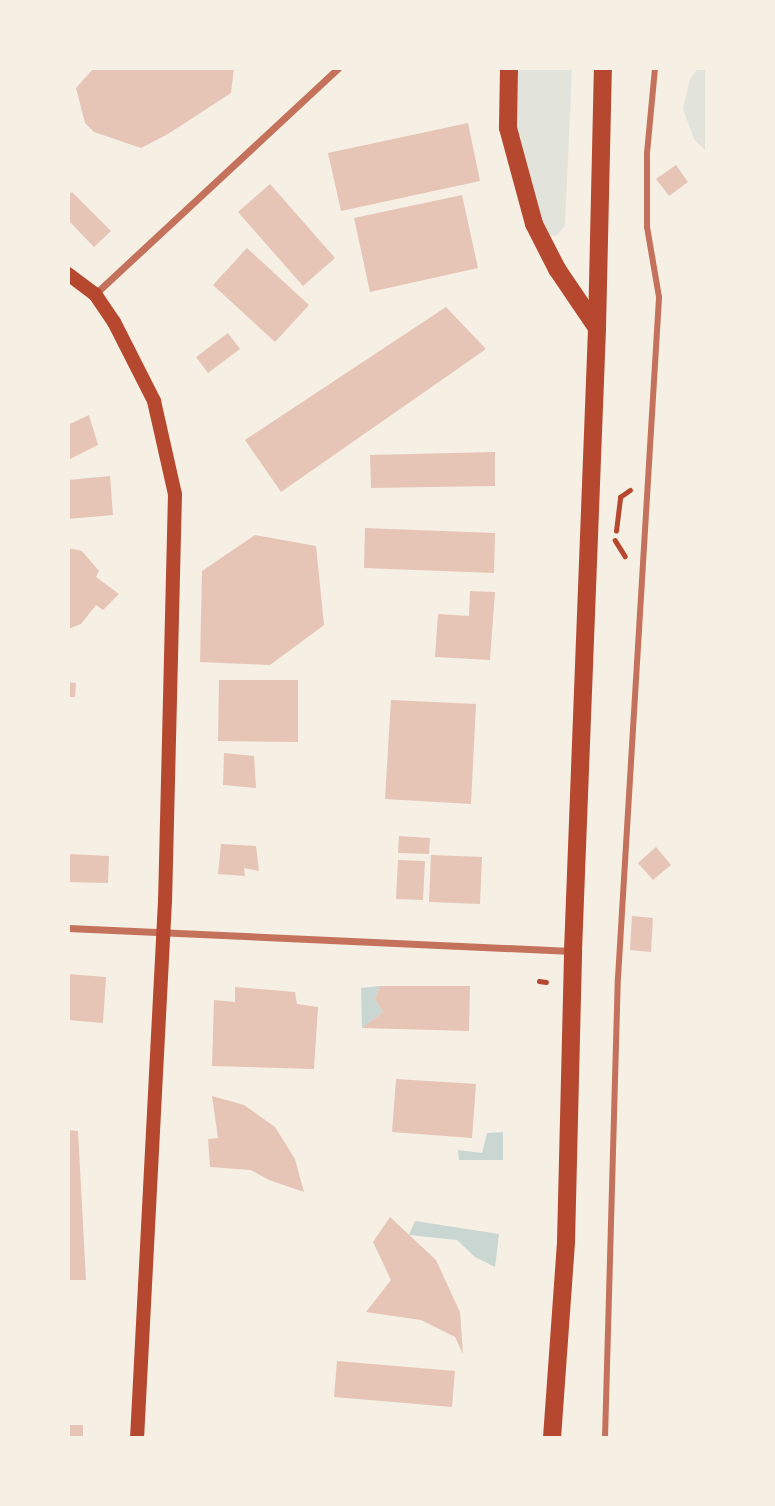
<!DOCTYPE html>
<style>
body{margin:0}
#map{position:relative;width:775px;height:1506px;overflow:hidden;background:#f6efe4;font-family:"DM Sans",sans-serif}
div>[style]{position:absolute}
[style*='--x']{left:calc(var(--x)*1px);top:calc(var(--y)*1px);width:calc(var(--w)*1px);rotate:calc(var(--a)*1deg)}
.green>*{inset:0;background:#e2e4dc}
.water>*{inset:0;background:#c9d6d2}
.building>*{inset:0;background:#e6c5b7}
.path>*{height:4.5px;margin:-2.25px;padding:0 2.25px;transform-origin:2.25px;border-radius:2.25px;background:#b5482f}
.pedestrian>*{height:6px;margin:-3px;padding:0 3px;transform-origin:3px;border-radius:3px;background:#c5725c}
.minor>*{height:7px;margin:-3.5px;padding:0 3.5px;transform-origin:3.5px;border-radius:3.5px;background:#c5725c}
.secondary>*{height:14px;margin:-7px;padding:0 7px;transform-origin:7px;border-radius:7px;background:#b5482f}
.primary>*{height:18px;margin:-9px;padding:0 9px;transform-origin:9px;border-radius:9px;background:#b5482f}
span{translate:-50% -50%;white-space:nowrap;text-align:center;line-height:1.15;-webkit-text-stroke:5px #f6efe4;paint-order:stroke}
.frame{position:absolute;inset:0;border:70px solid #f6efe4;pointer-events:none}
</style>
<div id="map">
<div class="green">
<i style="clip-path:polygon(518px 68px,572px 68px,565px 226px,556px 236px,545px 234px,520px 135px,508px 128px,517px 102px)"></i>
<i style="clip-path:polygon(698px 68px,707px 68px,707px 152px,694px 139px,683px 109px,690px 79px)"></i>
</div>
<div class="water">
<i style="clip-path:polygon(380px 986px,375px 999px,383px 1012px,362px 1028px,361px 988px)"></i>
<i style="clip-path:polygon(503px 1132px,503px 1160px,459px 1160px,458px 1150px,482px 1153px,487px 1133px)"></i>
<i style="clip-path:polygon(415px 1221px,499px 1234px,495px 1267px,475px 1257px,457px 1240px,409px 1235px)"></i>
</div>
<div class="building">
<i style="clip-path:polygon(94px 68px,234px 68px,231px 93px,168px 134px,141px 148px,94px 132px,85px 123px,76px 88px)"></i>
<i style="clip-path:polygon(468px 123px,480px 181px,341px 211px,328px 153px)"></i>
<i style="clip-path:polygon(676px 165px,688px 182px,669px 196px,656px 179px)"></i>
<i style="clip-path:polygon(270px 184px,335px 258px,303px 286px,238px 212px)"></i>
<i style="clip-path:polygon(72px 192px,111px 231px,94px 247px,68px 220px,68px 195px)"></i>
<i style="clip-path:polygon(462px 195px,478px 268px,370px 292px,354px 218px)"></i>
<i style="clip-path:polygon(247px 248px,309px 305px,275px 342px,213px 285px)"></i>
<i style="clip-path:polygon(446px 307px,486px 349px,281px 492px,245px 440px)"></i>
<i style="clip-path:polygon(228px 333px,240px 349px,208px 373px,196px 357px)"></i>
<i style="clip-path:polygon(89px 415px,98px 445px,68px 460px,68px 425px)"></i>
<i style="clip-path:polygon(495px 452px,495px 486px,371px 488px,370px 455px)"></i>
<i style="clip-path:polygon(110px 476px,113px 515px,68px 519px,68px 480px)"></i>
<i style="clip-path:polygon(365px 528px,495px 533px,494px 573px,364px 568px)"></i>
<i style="clip-path:polygon(255px 535px,316px 546px,324px 625px,270px 665px,200px 662px,202px 571px)"></i>
<i style="clip-path:polygon(68px 548px,82px 551px,99px 571px,96px 577px,119px 594px,103px 610px,96px 605px,81px 624px,68px 629px)"></i>
<i style="clip-path:polygon(470px 591px,495px 592px,490px 660px,435px 657px,438px 614px,469px 616px)"></i>
<i style="clip-path:polygon(219px 680px,298px 680px,298px 742px,218px 741px)"></i>
<i style="clip-path:polygon(68px 682px,76px 683px,75px 697px,68px 697px)"></i>
<i style="clip-path:polygon(391px 700px,476px 704px,471px 804px,385px 799px)"></i>
<i style="clip-path:polygon(224px 753px,254px 756px,256px 788px,223px 785px)"></i>
<i style="clip-path:polygon(399px 836px,430px 838px,429px 854px,398px 853px)"></i>
<i style="clip-path:polygon(221px 844px,256px 846px,259px 871px,244px 868px,245px 876px,218px 874px)"></i>
<i style="clip-path:polygon(656px 847px,671px 865px,653px 880px,638px 863px)"></i>
<i style="clip-path:polygon(68px 854px,109px 856px,108px 883px,68px 882px)"></i>
<i style="clip-path:polygon(431px 855px,482px 857px,480px 904px,429px 902px)"></i>
<i style="clip-path:polygon(398px 860px,425px 861px,423px 900px,396px 899px)"></i>
<i style="clip-path:polygon(632px 916px,653px 918px,651px 952px,630px 950px)"></i>
<i style="clip-path:polygon(68px 974px,106px 977px,103px 1023px,68px 1020px)"></i>
<i style="clip-path:polygon(380px 986px,470px 986px,469px 1031px,362px 1028px,383px 1012px,375px 999px)"></i>
<i style="clip-path:polygon(235px 987px,295px 992px,297px 1004px,318px 1007px,314px 1069px,212px 1066px,214px 1000px,235px 1002px)"></i>
<i style="clip-path:polygon(396px 1079px,476px 1084px,472px 1138px,392px 1132px)"></i>
<i style="clip-path:polygon(212px 1096px,244px 1105px,275px 1127px,295px 1159px,304px 1192px,269px 1180px,251px 1170px,210px 1167px,208px 1139px,218px 1138px)"></i>
<i style="clip-path:polygon(68px 1130px,78px 1131px,86px 1280px,68px 1280px)"></i>
<i style="clip-path:polygon(390px 1217px,436px 1260px,460px 1312px,463px 1354px,455px 1337px,421px 1320px,366px 1312px,391px 1280px,373px 1242px)"></i>
<i style="clip-path:polygon(337px 1361px,455px 1371px,452px 1407px,334px 1397px)"></i>
<i style="clip-path:polygon(68px 1425px,83px 1425px,83px 1438px,68px 1438px)"></i>
</div>
<div class="path">
<i style="--x:616;--y:531;--w:34;--a:-83"></i>
<i style="--x:620;--y:497;--w:12;--a:-35"></i>
<i style="--x:615;--y:540;--w:19;--a:58"></i>
<i style="--x:539;--y:981;--w:7;--a:8"></i>
</div>
<div class="pedestrian">
<i style="--x:605;--y:1438;--w:460;--a:-88.4"></i>
<i style="--x:618;--y:978;--w:682;--a:-86.55"></i>
<i style="--x:659;--y:297;--w:71;--a:-99.7"></i>
<i style="--x:647;--y:227;--w:74;--a:-90"></i>
<i style="--x:647;--y:153;--w:85;--a:-84.6"></i>
</div>
<div class="minor">
<i style="--x:95;--y:294;--w:332;--a:-42.9"></i>
<i style="--x:68;--y:928;--w:504;--a:2.62"></i>
</div>
<div class="secondary">
<i style="--x:68;--y:274;--w:34;--a:37"></i>
<i style="--x:95;--y:294;--w:34;--a:56"></i>
<i style="--x:114;--y:322;--w:89;--a:63.1"></i>
<i style="--x:154;--y:401;--w:95;--a:77.3"></i>
<i style="--x:175;--y:494;--w:407;--a:91.4"></i>
<i style="--x:165;--y:901;--w:538;--a:92.98"></i>
</div>
<div class="primary">
<i style="--x:509;--y:68;--w:60;--a:91"></i>
<i style="--x:508;--y:128;--w:99;--a:74.8"></i>
<i style="--x:534;--y:224;--w:51;--a:62.9"></i>
<i style="--x:557;--y:269;--w:71;--a:55.9"></i>
<i style="--x:552;--y:1438;--w:196;--a:-85.9"></i>
<i style="--x:566;--y:1242;--w:291;--a:-88.6"></i>
<i style="--x:573;--y:951;--w:623;--a:-87.79"></i>
<i style="--x:597;--y:328;--w:260;--a:-88.7"></i>
</div>
<div class="frame"></div>
</div>
